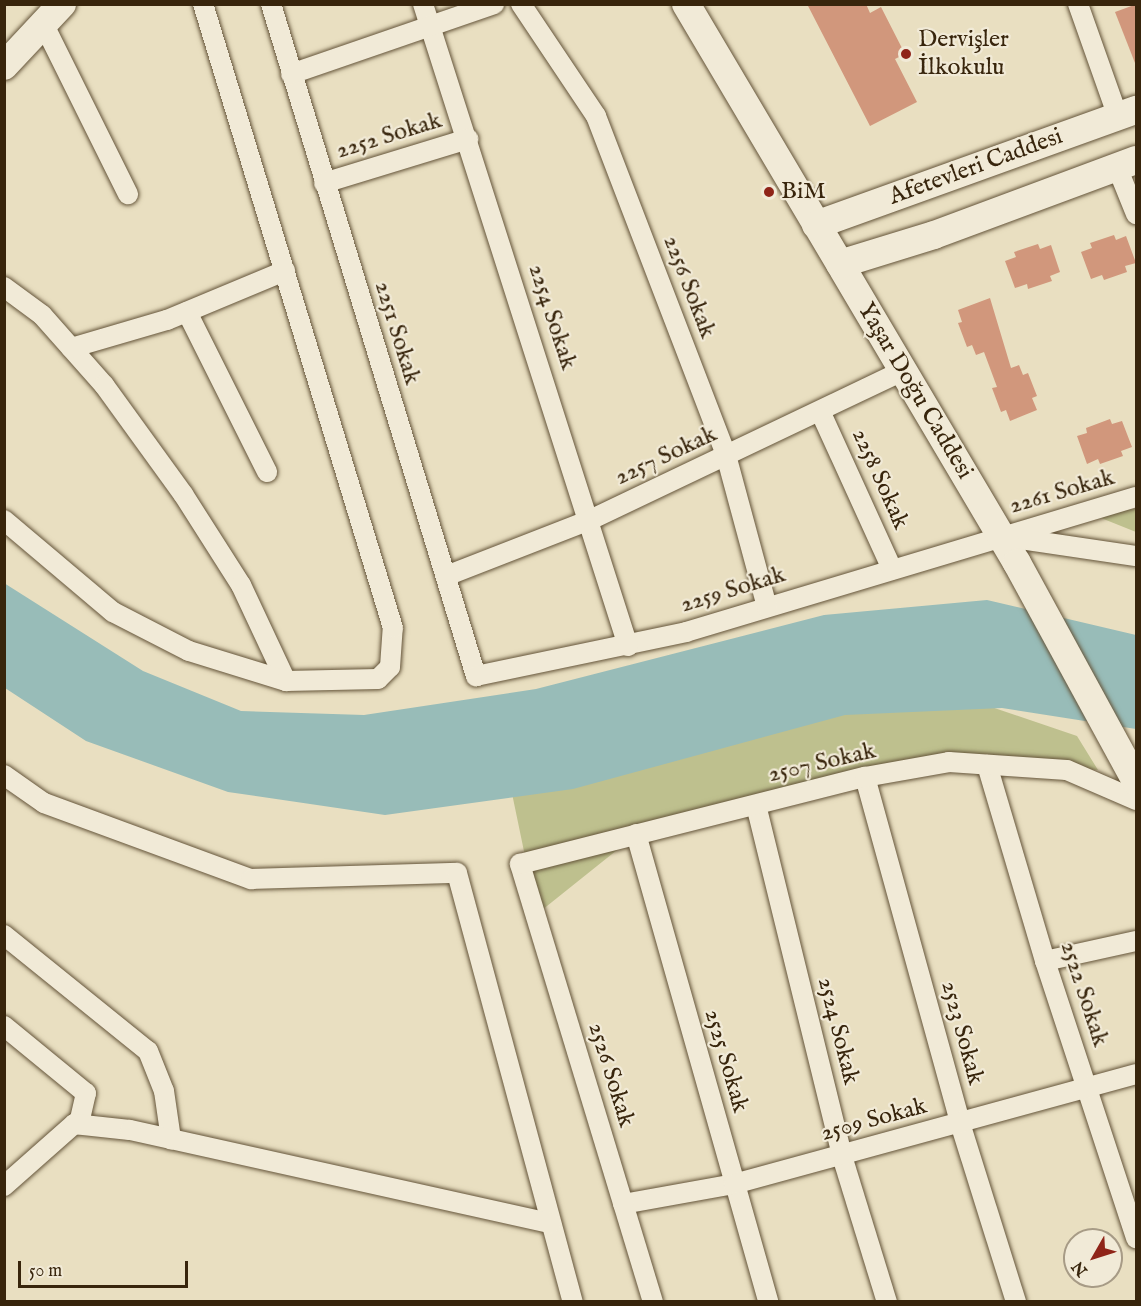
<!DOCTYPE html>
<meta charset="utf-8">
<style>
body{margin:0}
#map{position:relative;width:1141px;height:1306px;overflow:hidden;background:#e9dfc1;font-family:"IM FELL English",serif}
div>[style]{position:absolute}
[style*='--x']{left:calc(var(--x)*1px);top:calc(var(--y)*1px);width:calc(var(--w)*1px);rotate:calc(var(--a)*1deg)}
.green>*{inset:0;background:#bec08e}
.water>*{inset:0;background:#98bcb8}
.building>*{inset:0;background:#d1977c}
.roads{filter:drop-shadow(0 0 2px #645439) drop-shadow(0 0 2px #645439)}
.minor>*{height:20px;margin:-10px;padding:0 10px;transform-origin:10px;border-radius:10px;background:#f1ead7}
.secondary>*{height:28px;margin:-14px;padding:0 14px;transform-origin:14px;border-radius:14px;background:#f1ead7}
.dots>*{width:16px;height:16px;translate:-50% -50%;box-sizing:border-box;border:3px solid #f1ead7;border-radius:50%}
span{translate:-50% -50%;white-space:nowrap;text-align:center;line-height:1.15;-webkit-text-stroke:4.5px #f1ead7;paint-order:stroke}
.poi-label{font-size:24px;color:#38250c}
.left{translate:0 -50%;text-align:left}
.street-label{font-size:24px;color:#38250c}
.frame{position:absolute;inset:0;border:6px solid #38250c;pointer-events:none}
.north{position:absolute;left:1063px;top:1228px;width:60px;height:60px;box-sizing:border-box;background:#f1ead7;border:2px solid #a79b86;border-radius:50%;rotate:231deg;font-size:16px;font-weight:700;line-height:24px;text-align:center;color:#38250c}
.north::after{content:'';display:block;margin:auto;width:21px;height:27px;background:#8f2418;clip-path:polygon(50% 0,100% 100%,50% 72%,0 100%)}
.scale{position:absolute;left:18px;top:1261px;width:170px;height:27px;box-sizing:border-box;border:3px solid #38250c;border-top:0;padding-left:8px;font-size:18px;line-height:21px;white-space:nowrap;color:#38250c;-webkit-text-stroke:4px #f1ead7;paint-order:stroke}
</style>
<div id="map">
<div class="green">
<i style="clip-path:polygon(1136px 509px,1136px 532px,1086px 512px)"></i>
<i style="clip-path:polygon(959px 696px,1077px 736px,1098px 770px,963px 763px,637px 834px,537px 914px,509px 779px,772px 713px)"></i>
</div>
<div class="water">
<i style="clip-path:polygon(4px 583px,143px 671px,241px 711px,364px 715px,536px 689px,824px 615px,987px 600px,1136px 635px,1136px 729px,1002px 708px,845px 715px,573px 789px,385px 815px,228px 792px,86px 741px,5px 688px)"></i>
</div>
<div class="building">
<i style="clip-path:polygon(807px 4px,866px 4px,870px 13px,881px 7px,905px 54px,895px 59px,917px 102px,870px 126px)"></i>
<i style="clip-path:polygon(1137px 4px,1137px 63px,1135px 63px,1115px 12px)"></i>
<i style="clip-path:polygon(1114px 235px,1116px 240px,1126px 236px,1136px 263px,1125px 266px,1127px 272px,1104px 280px,1102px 275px,1091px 279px,1081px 252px,1092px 248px,1090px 243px)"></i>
<i style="clip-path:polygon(1038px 244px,1040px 249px,1051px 245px,1060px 272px,1050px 276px,1052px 281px,1028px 289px,1027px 284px,1015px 288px,1005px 261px,1016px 257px,1014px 252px)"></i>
<i style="clip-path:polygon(990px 298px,1011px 368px,1019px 365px,1023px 375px,1028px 373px,1037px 396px,1032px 398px,1037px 410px,1010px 421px,1006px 410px,1001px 412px,992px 388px,997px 387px,984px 352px,976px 355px,972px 345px,967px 347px,958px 323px,962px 322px,958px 310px)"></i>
<i style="clip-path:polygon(1110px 419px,1112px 424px,1122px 421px,1132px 447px,1121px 451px,1123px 456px,1100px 464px,1098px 459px,1087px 464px,1077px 436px,1087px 433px,1086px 428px)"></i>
</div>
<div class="roads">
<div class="minor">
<i style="--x:271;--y:4;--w:703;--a:73.04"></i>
<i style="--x:476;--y:676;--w:215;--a:-11.8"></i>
<i style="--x:686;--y:632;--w:470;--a:-16.7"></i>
<i style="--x:423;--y:4;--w:674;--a:72.29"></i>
<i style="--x:521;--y:4;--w:135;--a:56.2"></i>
<i style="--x:596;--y:116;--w:363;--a:69"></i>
<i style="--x:726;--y:455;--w:157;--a:74.9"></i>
<i style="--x:1078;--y:4;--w:120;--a:70.5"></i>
<i style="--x:44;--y:25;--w:189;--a:63.6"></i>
<i style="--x:291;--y:74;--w:215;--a:-19"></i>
<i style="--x:1117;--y:167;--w:51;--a:68"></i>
<i style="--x:324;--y:183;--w:151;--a:-17"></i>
<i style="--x:4;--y:287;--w:47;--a:36.4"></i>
<i style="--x:42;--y:315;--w:94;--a:48.5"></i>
<i style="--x:104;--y:385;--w:135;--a:54.1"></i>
<i style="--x:183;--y:494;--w:108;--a:57.5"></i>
<i style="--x:241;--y:585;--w:106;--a:64.9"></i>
<i style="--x:187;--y:312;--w:179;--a:63.4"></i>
<i style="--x:71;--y:348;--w:100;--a:-16.3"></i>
<i style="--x:167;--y:320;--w:128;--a:-22.6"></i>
<i style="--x:820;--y:411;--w:174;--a:65.5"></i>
<i style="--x:4;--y:520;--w:143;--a:40.2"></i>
<i style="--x:113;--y:612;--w:85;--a:27.2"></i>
<i style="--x:189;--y:651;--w:102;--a:17.2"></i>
<i style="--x:286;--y:681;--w:92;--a:-1.2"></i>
<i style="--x:378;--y:679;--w:17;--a:-45"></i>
<i style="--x:390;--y:667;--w:39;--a:-86"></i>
<i style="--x:393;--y:628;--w:652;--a:-106.93"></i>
<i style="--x:1007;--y:537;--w:130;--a:8.4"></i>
<i style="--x:446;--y:576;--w:155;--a:-21.3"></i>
<i style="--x:590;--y:520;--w:347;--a:-25.5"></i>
<i style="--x:987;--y:765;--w:204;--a:73.5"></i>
<i style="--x:1045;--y:961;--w:292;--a:71.8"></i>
<i style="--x:4;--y:775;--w:49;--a:35"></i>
<i style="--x:44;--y:803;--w:221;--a:20.2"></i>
<i style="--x:251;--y:879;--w:206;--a:-1.7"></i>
<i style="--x:457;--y:873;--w:444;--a:74.9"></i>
<i style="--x:865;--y:777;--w:359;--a:74.6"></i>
<i style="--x:960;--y:1123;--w:188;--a:72.6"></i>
<i style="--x:756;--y:805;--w:361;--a:76.2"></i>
<i style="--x:842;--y:1156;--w:153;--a:72.9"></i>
<i style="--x:636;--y:834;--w:486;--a:74.2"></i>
<i style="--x:4;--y:935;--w:185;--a:38.9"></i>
<i style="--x:148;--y:1051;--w:43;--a:68.2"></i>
<i style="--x:164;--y:1091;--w:49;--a:81.7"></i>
<i style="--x:1045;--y:961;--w:93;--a:-12.4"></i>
<i style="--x:4;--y:1026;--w:106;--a:39.3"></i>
<i style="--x:86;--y:1093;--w:32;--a:103"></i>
<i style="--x:4;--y:1186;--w:94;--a:-41.5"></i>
<i style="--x:74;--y:1124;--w:56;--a:6.1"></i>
<i style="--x:130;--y:1130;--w:431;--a:12.5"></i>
<i style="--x:623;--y:1204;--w:113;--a:-10.2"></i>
<i style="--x:734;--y:1184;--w:417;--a:-15.3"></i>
<i style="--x:653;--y:1302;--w:458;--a:-106.9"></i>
<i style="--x:520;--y:864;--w:356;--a:-14.2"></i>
<i style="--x:865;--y:777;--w:85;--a:-10.1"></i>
<i style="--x:949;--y:762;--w:118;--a:3.9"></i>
<i style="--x:1067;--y:770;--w:75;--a:23.5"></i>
</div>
<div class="secondary">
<i style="--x:686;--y:4;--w:650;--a:59.37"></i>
<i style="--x:1017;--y:563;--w:248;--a:61.4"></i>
<i style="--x:4;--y:66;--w:85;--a:-46.9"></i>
<i style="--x:816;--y:225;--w:340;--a:-19.8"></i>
<i style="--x:840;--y:264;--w:98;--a:-17.1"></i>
<i style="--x:934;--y:235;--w:215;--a:-20.4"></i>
</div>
</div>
<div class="dots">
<i style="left:906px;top:54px;background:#8f2418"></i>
<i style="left:769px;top:192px;background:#8f2418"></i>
</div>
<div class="poi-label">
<span class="left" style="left:918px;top:54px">Dervişler<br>İlkokulu</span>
<span class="left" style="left:781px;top:192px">BiM</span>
</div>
<div class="street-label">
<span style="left:389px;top:136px;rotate:-17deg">2252 Sokak</span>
<span style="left:976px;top:167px;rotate:-20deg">Afetevleri Caddesi</span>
<span style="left:689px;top:287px;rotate:69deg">2256 Sokak</span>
<span style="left:552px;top:317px;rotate:72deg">2254 Sokak</span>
<span style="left:397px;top:333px;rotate:73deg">2251 Sokak</span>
<span style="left:915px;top:391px;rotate:59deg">Yaşar Doğu Caddesi</span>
<span style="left:666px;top:456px;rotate:-25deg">2257 Sokak</span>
<span style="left:880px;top:479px;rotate:66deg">2258 Sokak</span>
<span style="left:1062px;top:492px;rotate:-16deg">2261 Sokak</span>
<span style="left:733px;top:590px;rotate:-17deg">2259 Sokak</span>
<span style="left:822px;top:763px;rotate:-13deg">2507 Sokak</span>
<span style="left:1084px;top:994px;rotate:72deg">2522 Sokak</span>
<span style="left:838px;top:1031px;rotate:76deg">2524 Sokak</span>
<span style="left:962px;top:1033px;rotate:75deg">2523 Sokak</span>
<span style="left:726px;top:1061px;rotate:74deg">2525 Sokak</span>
<span style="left:611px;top:1075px;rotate:73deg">2526 Sokak</span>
<span style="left:874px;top:1120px;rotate:-15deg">2509 Sokak</span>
</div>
<div class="frame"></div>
<div class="north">N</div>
<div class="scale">50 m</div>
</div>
